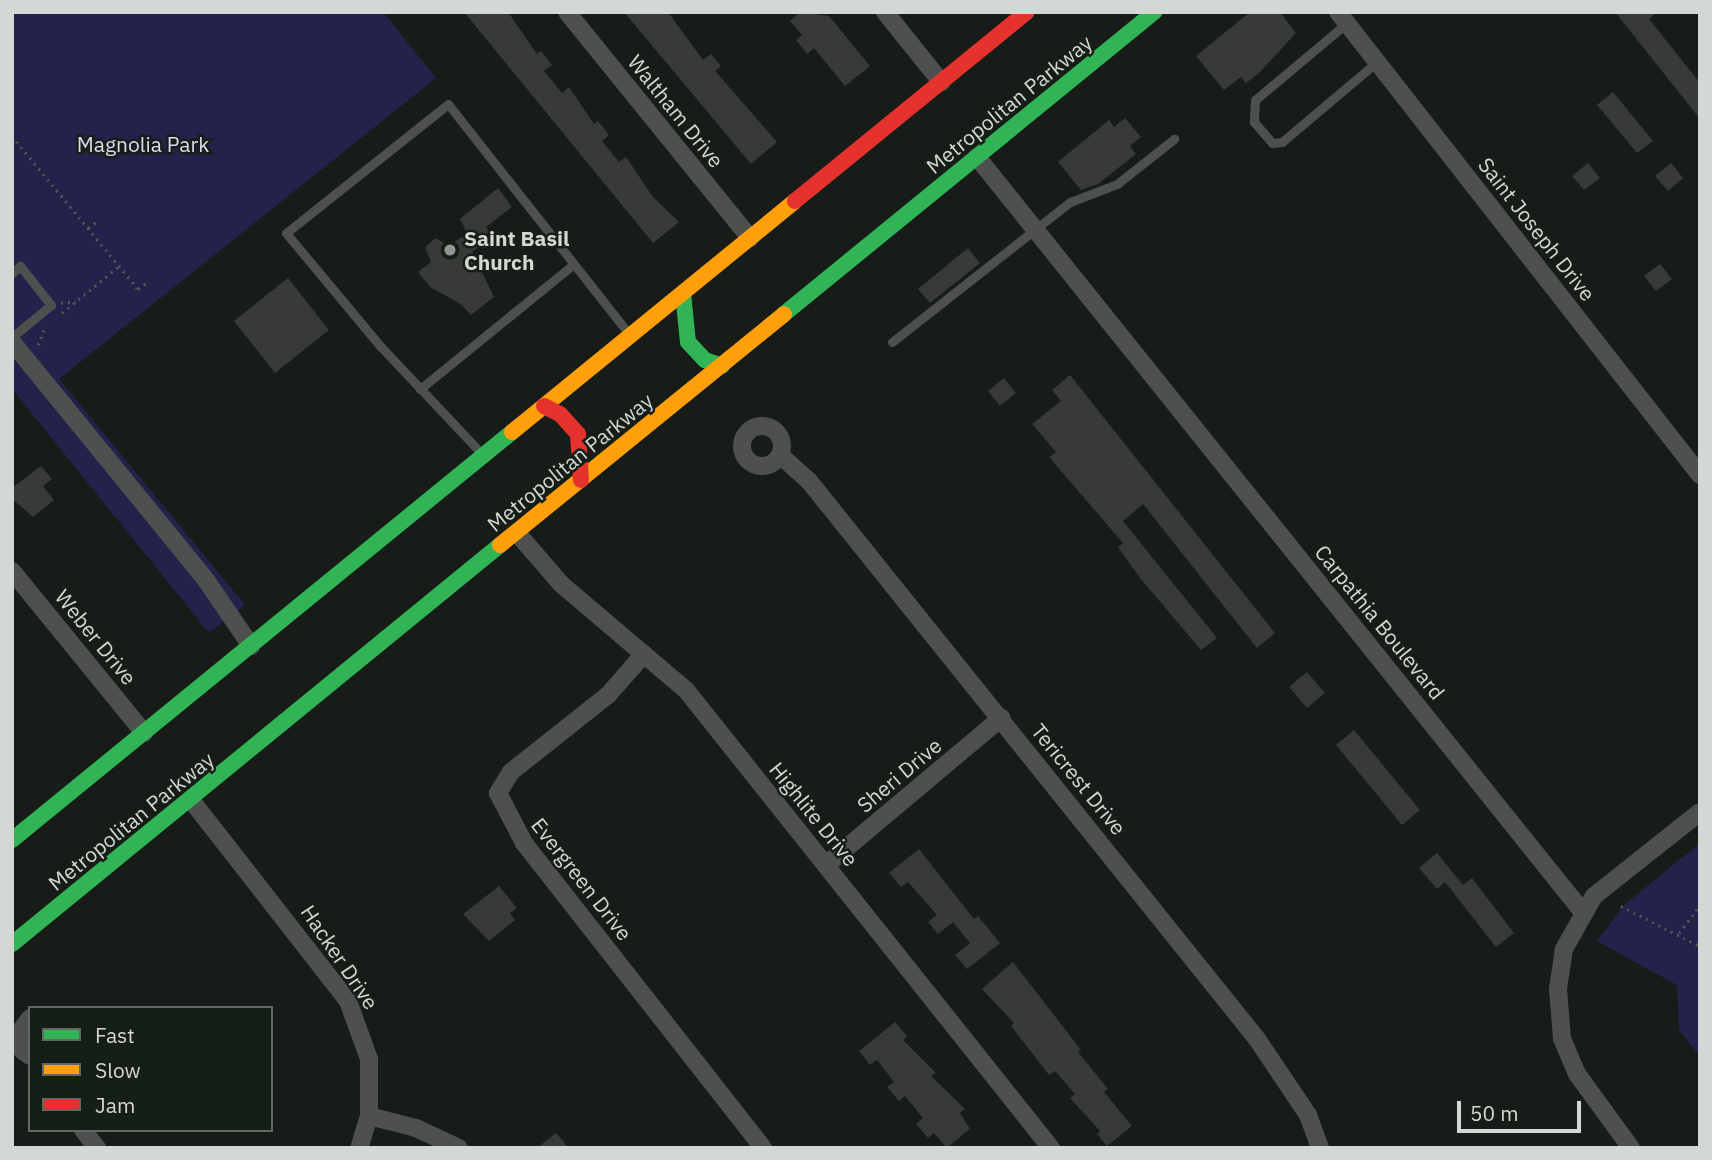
<!DOCTYPE html>
<style>
body{margin:0}
#map{position:relative;width:1712px;height:1160px;overflow:hidden;background:#181c19;font-family:"IBM Plex Sans",sans-serif}
div>[style]{position:absolute}
[style*='--x']{left:calc(var(--x)*1px);top:calc(var(--y)*1px);width:calc(var(--w)*1px);rotate:calc(var(--a)*1deg)}
.green>*{inset:0;background:#23224b}
.building>*{inset:0;background:#373a37}
.path>*{height:2.5px;margin-top:-1.25px;transform-origin:0;background:repeating-linear-gradient(90deg,#545654 0 2px,transparent 0 7px)}
.lane>*{height:9px;margin:-4.5px;padding:0 4.5px;transform-origin:4.5px;border-radius:4.5px;background:#4d504e}
.street>*{height:18px;margin:-9px;padding:0 9px;transform-origin:9px;border-radius:9px;background:#4d504e}
.street>.ring{margin:-9px;padding:0;box-sizing:content-box;background:none;border:18px solid #4d504e;border-radius:50%}
.fast>*{height:16px;margin:-8px;padding:0 8px;transform-origin:8px;border-radius:8px;background:#30b455}
.slow>*{height:16px;margin:-8px;padding:0 8px;transform-origin:8px;border-radius:8px;background:#ff9f0a}
.jam>*{height:16px;margin:-8px;padding:0 8px;transform-origin:8px;border-radius:8px;background:#e5322d}
.dots>*{width:19px;height:19px;translate:-50% -50%;box-sizing:border-box;border:4px solid #161e18;border-radius:50%}
span{translate:-50% -50%;white-space:nowrap;text-align:center;line-height:1.15;-webkit-text-stroke:5px #161e18;paint-order:stroke}
.street-label{font-size:21px;color:#d3d8d4}
.park-label{font-size:21px;color:#d9dbf1}
.poi-label{font-size:21px;color:#d3d8d4;font-weight:700}
.left{translate:0 -50%;text-align:left}
.frame{position:absolute;inset:0;border:14px solid #d3d8d4;pointer-events:none}
.legend{position:absolute;left:28px;top:1006px;width:245px;height:126px;box-sizing:border-box;background:#161e18;border:2px solid #626863;margin:0;padding:9px 12px;list-style:none;font-size:21px;color:#d3d8d4}
.legend li{display:flex;align-items:center;gap:14px;height:35px}
.legend b{width:35px;border:2px solid #626863}
.scale{position:absolute;left:1457px;top:1101px;width:124px;height:32px;box-sizing:border-box;border:4px solid #d3d8d4;border-top:0;padding-left:9px;font-size:21px;line-height:24px;white-space:nowrap;color:#d3d8d4;-webkit-text-stroke:5px #161e18;paint-order:stroke}
</style>
<div id="map">
<div class="green">
<i style="clip-path:polygon(12px 12px,383px 12px,436px 78px,59px 379px,245px 605px,209px 633px,12px 389px)"></i>
<i style="clip-path:polygon(1700px 843px,1700px 1056px,1679px 1030px,1677px 985px,1597px 941px,1624px 905px)"></i>
</div>
<div class="building">
<i style="clip-path:polygon(464px 12px,508px 12px,537px 54px,541px 51px,552px 65px,544px 71px,562px 93px,569px 87px,594px 124px,598px 121px,609px 135px,602px 141px,619px 162px,626px 157px,653px 197px,679px 222px,653px 243px)"></i>
<i style="clip-path:polygon(624px 12px,668px 12px,703px 60px,711px 54px,721px 66px,715px 71px,777px 142px,751px 164px)"></i>
<i style="clip-path:polygon(800px 12px,829px 16px,870px 66px,845px 86px,814px 48px,807px 54px,796px 40px,802px 35px,790px 21px)"></i>
<i style="clip-path:polygon(1250px 12px,1280px 12px,1296px 33px,1258px 74px,1246px 83px,1241px 77px,1224px 90px,1196px 56px)"></i>
<i style="clip-path:polygon(1615px 12px,1657px 12px,1649px 19px,1700px 83px,1700px 119px)"></i>
<i style="clip-path:polygon(1613px 92px,1653px 141px,1637px 153px,1597px 105px)"></i>
<i style="clip-path:polygon(1125px 118px,1141px 137px,1130px 146px,1136px 154px,1098px 184px,1081px 190px,1058px 162px,1109px 120px,1114px 127px)"></i>
<i style="clip-path:polygon(1588px 163px,1600px 178px,1584px 190px,1572px 176px)"></i>
<i style="clip-path:polygon(1671px 163px,1683px 178px,1668px 191px,1655px 176px)"></i>
<i style="clip-path:polygon(498px 188px,512px 207px,486px 227px,492px 236px,472px 252px,494px 297px,471px 315px,461px 304px,430px 287px,418px 272px,431px 262px,425px 247px,436px 238px,449px 246px,467px 233px,460px 219px)"></i>
<i style="clip-path:polygon(968px 248px,980px 263px,930px 303px,918px 289px)"></i>
<i style="clip-path:polygon(1660px 264px,1672px 279px,1656px 291px,1644px 276px)"></i>
<i style="clip-path:polygon(288px 278px,329px 330px,275px 373px,234px 321px)"></i>
<i style="clip-path:polygon(1070px 375px,1275px 633px,1257px 648px,1143px 504px,1123px 521px,1217px 638px,1201px 650px,1140px 578px,1118px 547px,1123px 543px,1049px 457px,1056px 452px,1032px 424px,1061px 401px,1052px 390px)"></i>
<i style="clip-path:polygon(1004px 378px,1016px 393px,1000px 406px,988px 391px)"></i>
<i style="clip-path:polygon(41px 466px,52px 479px,43px 486px,54px 500px,33px 517px,12px 499px,12px 488px)"></i>
<i style="clip-path:polygon(1307px 672px,1325px 693px,1307px 708px,1289px 687px)"></i>
<i style="clip-path:polygon(1354px 730px,1420px 810px,1402px 825px,1336px 745px)"></i>
<i style="clip-path:polygon(919px 849px,974px 919px,978px 916px,1000px 943px,967px 969px,955px 955px,970px 943px,953px 922px,938px 934px,928px 922px,937px 915px,908px 882px,901px 887px,889px 873px)"></i>
<i style="clip-path:polygon(1437px 853px,1463px 885px,1472px 878px,1514px 933px,1496px 947px,1445px 882px,1437px 889px,1419px 868px)"></i>
<i style="clip-path:polygon(499px 886px,517px 908px,510px 913px,515px 920px,489px 941px,463px 914px)"></i>
<i style="clip-path:polygon(1013px 962px,1081px 1050px,1078px 1052px,1108px 1089px,1104px 1092px,1132px 1126px,1107px 1146px,1097px 1134px,1100px 1131px,1070px 1098px,1075px 1094px,1055px 1071px,1049px 1075px,1011px 1026px,1014px 1023px,982px 989px)"></i>
<i style="clip-path:polygon(895px 1022px,907px 1036px,903px 1040px,936px 1073px,931px 1076px,965px 1109px,960px 1113px,970px 1129px,947px 1148px,934px 1133px,928px 1138px,916px 1124px,923px 1118px,905px 1096px,899px 1101px,887px 1087px,894px 1082px,877px 1060px,870px 1065px,859px 1051px)"></i>
<i style="clip-path:polygon(556px 1133px,569px 1148px,537px 1148px)"></i>
</div>
<div class="path">
<i style="--x:12;--y:136;--w:198;--a:50.5"></i>
<i style="--x:138;--y:289;--w:10;--a:-37"></i>
<i style="--x:88;--y:228;--w:10;--a:-37"></i>
<i style="--x:61;--y:303;--w:15;--a:-8"></i>
<i style="--x:62;--y:313;--w:74;--a:-39.5"></i>
<i style="--x:38;--y:345;--w:17;--a:-69"></i>
<i style="--x:1621;--y:906;--w:89;--a:26.9"></i>
<i style="--x:1679;--y:933;--w:35;--a:-53"></i>
</div>
<div class="lane">
<i style="--x:1348;--y:22;--w:121;--a:140"></i>
<i style="--x:1255;--y:100;--w:22;--a:93"></i>
<i style="--x:1254;--y:122;--w:28;--a:49"></i>
<i style="--x:1272;--y:143;--w:10;--a:-6"></i>
<i style="--x:1282;--y:142;--w:126;--a:-40.2"></i>
<i style="--x:12;--y:273;--w:11;--a:-41"></i>
<i style="--x:20;--y:266;--w:50;--a:51.5"></i>
<i style="--x:51;--y:305;--w:50;--a:140.6"></i>
<i style="--x:892;--y:342;--w:226;--a:-38.2"></i>
<i style="--x:1070;--y:202;--w:50;--a:-21"></i>
<i style="--x:1117;--y:184;--w:73;--a:-38.3"></i>
<i style="--x:420;--y:389;--w:198;--a:-39.1"></i>
<i style="--x:482;--y:454;--w:147;--a:-133.3"></i>
<i style="--x:381;--y:347;--w:148;--a:-129.8"></i>
<i style="--x:286;--y:233;--w:207;--a:-38.5"></i>
<i style="--x:448;--y:104;--w:293;--a:51.8"></i>
</div>
<div class="street">
<i style="--x:567;--y:12;--w:291;--a:51"></i>
<i style="--x:885;--y:12;--w:90;--a:51.3"></i>
<i style="--x:1338;--y:12;--w:588;--a:51.98"></i>
<i style="--x:977;--y:157;--w:967;--a:51.26"></i>
<i style="--x:12;--y:342;--w:307;--a:50.8"></i>
<i style="--x:206;--y:580;--w:80;--a:55.7"></i>
<i class="ring" style="left:742px;top:426px;width:22px;height:22px"></i>
<i style="--x:780;--y:455;--w:39;--a:42"></i>
<i style="--x:809;--y:481;--w:716;--a:51.24"></i>
<i style="--x:1257;--y:1039;--w:92;--a:56.1"></i>
<i style="--x:1308;--y:1115;--w:35;--a:70"></i>
<i style="--x:517;--y:533;--w:67;--a:49.2"></i>
<i style="--x:561;--y:584;--w:164;--a:40.3"></i>
<i style="--x:686;--y:690;--w:586;--a:51.45"></i>
<i style="--x:12;--y:571;--w:209;--a:50.8"></i>
<i style="--x:644;--y:654;--w:55;--a:131.3"></i>
<i style="--x:608;--y:695;--w:124;--a:141.6"></i>
<i style="--x:511;--y:772;--w:25;--a:122"></i>
<i style="--x:498;--y:793;--w:56;--a:62.5"></i>
<i style="--x:524;--y:843;--w:387;--a:51.9"></i>
<i style="--x:191;--y:800;--w:255;--a:52"></i>
<i style="--x:348;--y:1001;--w:62;--a:70.1"></i>
<i style="--x:369;--y:1059;--w:57;--a:90"></i>
<i style="--x:369;--y:1116;--w:34;--a:107"></i>
<i style="--x:826;--y:865;--w:229;--a:-40"></i>
<i style="--x:30;--y:1018;--w:20;--a:127"></i>
<i style="--x:18;--y:1034;--w:16;--a:76"></i>
<i style="--x:22;--y:1050;--w:10;--a:37"></i>
<i style="--x:369;--y:1116;--w:49;--a:14.3"></i>
<i style="--x:416;--y:1128;--w:47;--a:24.9"></i>
<i style="--x:83;--y:1130;--w:23;--a:52"></i>
<i style="--x:1631;--y:1148;--w:92;--a:-126.1"></i>
<i style="--x:1577;--y:1074;--w:39;--a:-113"></i>
<i style="--x:1562;--y:1038;--w:49;--a:-94.7"></i>
<i style="--x:1558;--y:989;--w:40;--a:-81.5"></i>
<i style="--x:1564;--y:949;--w:61;--a:-60.5"></i>
<i style="--x:1594;--y:896;--w:135;--a:-38.4"></i>
</div>
<div class="fast">
<i style="--x:683;--y:293;--w:49;--a:84.2"></i>
<i style="--x:688;--y:342;--w:25;--a:47"></i>
<i style="--x:705;--y:360;--w:18;--a:19"></i>
<i style="--x:784;--y:314;--w:478;--a:-39.2"></i>
<i style="--x:12;--y:840;--w:645;--a:-39.21"></i>
<i style="--x:12;--y:944;--w:630;--a:-39.27"></i>
</div>
<div class="slow">
<i style="--x:512;--y:432;--w:365;--a:-39.2"></i>
<i style="--x:500;--y:545;--w:366;--a:-39.1"></i>
</div>
<div class="jam">
<i style="--x:795;--y:201;--w:299;--a:-39.2"></i>
<i style="--x:544;--y:406;--w:18;--a:27"></i>
<i style="--x:560;--y:414;--w:27;--a:48"></i>
<i style="--x:578;--y:434;--w:46;--a:86.3"></i>
</div>
<div class="dots">
<i style="left:450px;top:250px;background:#929693"></i>
</div>
<div class="street-label">
<span style="left:1009px;top:104px;rotate:-39deg">Metropolitan Parkway</span>
<span style="left:676px;top:111px;rotate:51deg">Waltham Drive</span>
<span style="left:1537px;top:229px;rotate:52deg">Saint Joseph Drive</span>
<span style="left:570px;top:462px;rotate:-39deg">Metropolitan Parkway</span>
<span style="left:1380px;top:622px;rotate:51deg">Carpathia Boulevard</span>
<span style="left:96px;top:637px;rotate:51deg">Weber Drive</span>
<span style="left:899px;top:775px;rotate:-40deg">Sheri Drive</span>
<span style="left:1079px;top:779px;rotate:51deg">Tericrest Drive</span>
<span style="left:814px;top:814px;rotate:51deg">Highlite Drive</span>
<span style="left:131px;top:821px;rotate:-39deg">Metropolitan Parkway</span>
<span style="left:582px;top:879px;rotate:52deg">Evergreen Drive</span>
<span style="left:340px;top:957px;rotate:56deg">Hacker Drive</span>
</div>
<div class="park-label">
<span style="left:143px;top:144px">Magnolia Park</span>
</div>
<div class="poi-label">
<span class="left" style="left:464px;top:250px">Saint Basil<br>Church</span>
</div>
<div class="frame"></div>
<ul class="legend">
<li><b style="height:9px;background:#30b455"></b>Fast</li>
<li><b style="height:9px;background:#ff9f0a"></b>Slow</li>
<li><b style="height:9px;background:#e5322d"></b>Jam</li>
</ul>
<div class="scale">50 m</div>
</div>
